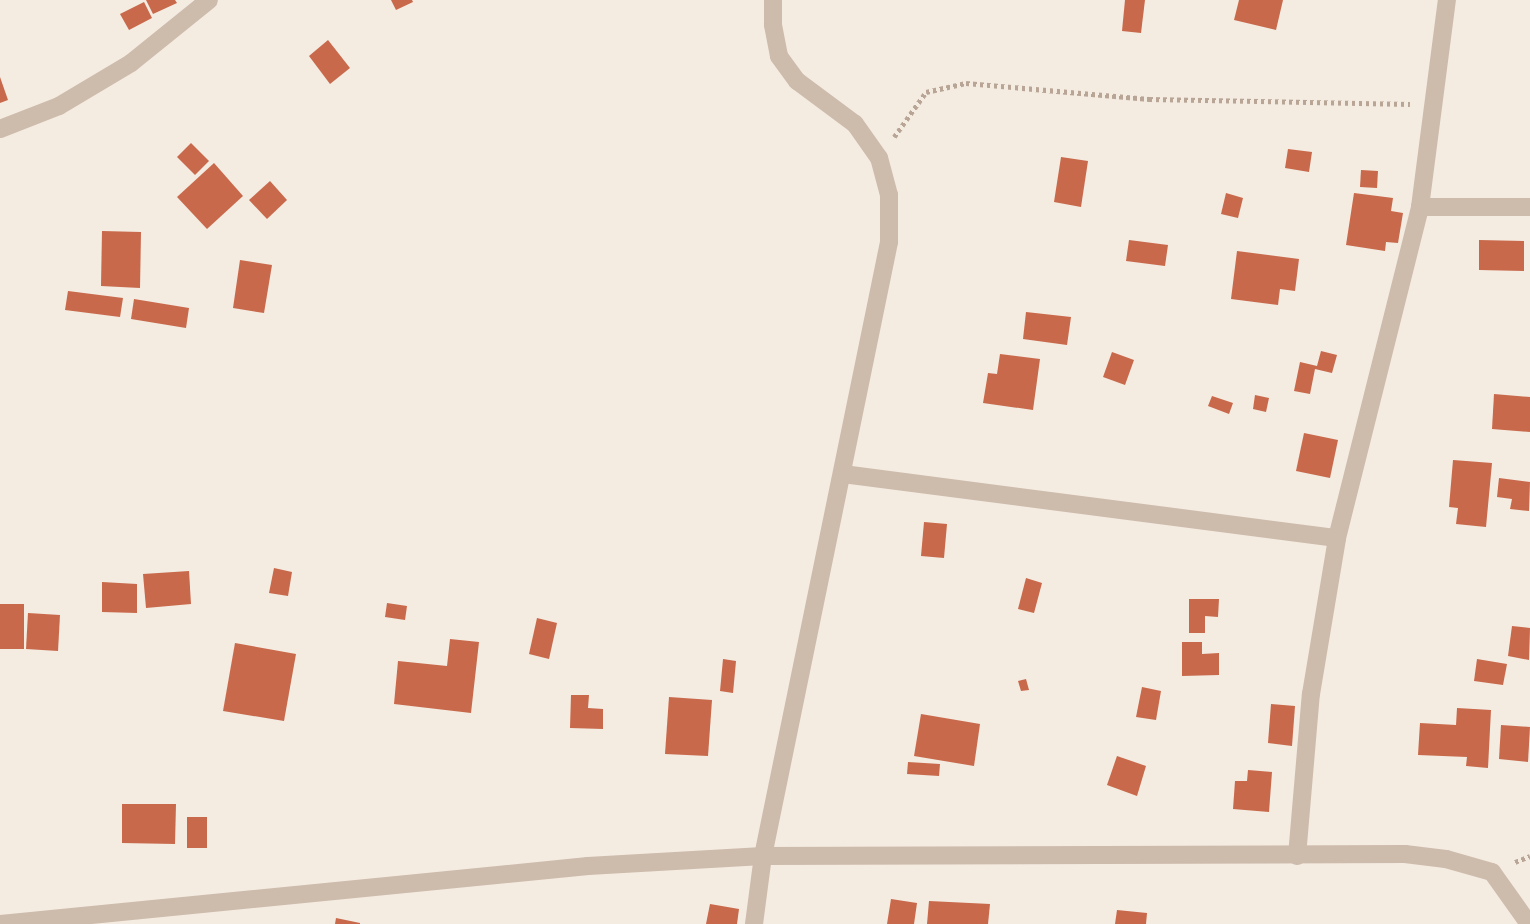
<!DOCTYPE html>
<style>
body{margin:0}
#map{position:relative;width:1530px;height:924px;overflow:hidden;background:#f4ebe1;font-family:Mulish,sans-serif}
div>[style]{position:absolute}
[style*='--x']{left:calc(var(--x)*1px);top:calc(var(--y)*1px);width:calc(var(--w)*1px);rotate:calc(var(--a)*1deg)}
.building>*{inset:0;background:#c8694b}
.path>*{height:4.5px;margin-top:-2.25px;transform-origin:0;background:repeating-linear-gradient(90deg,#b9a596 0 3.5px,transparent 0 7px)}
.street>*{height:18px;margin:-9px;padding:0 9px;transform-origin:9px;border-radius:9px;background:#cdbbac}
span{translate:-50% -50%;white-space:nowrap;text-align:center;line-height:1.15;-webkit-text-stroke:5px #fbf5ee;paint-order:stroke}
</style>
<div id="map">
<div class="building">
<i style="clip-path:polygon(146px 0,175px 0,177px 3px,153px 14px)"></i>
<i style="clip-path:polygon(391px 0,412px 0,413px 2px,396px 10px)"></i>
<i style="clip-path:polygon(1125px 0,1145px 0,1141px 33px,1122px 31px)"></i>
<i style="clip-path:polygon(1239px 0,1283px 0,1276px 30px,1234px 20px)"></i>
<i style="clip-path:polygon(144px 2px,152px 18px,129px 30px,120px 14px)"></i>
<i style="clip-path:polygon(328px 40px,350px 68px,330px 84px,309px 56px)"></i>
<i style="clip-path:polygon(0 77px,8px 100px,0 103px)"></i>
<i style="clip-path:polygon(191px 143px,209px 161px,195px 175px,177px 157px)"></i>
<i style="clip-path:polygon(1288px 149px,1312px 152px,1309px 172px,1285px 168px)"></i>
<i style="clip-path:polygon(1061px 157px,1088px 161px,1081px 207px,1054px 202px)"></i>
<i style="clip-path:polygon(214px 163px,243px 196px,207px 229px,177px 197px)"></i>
<i style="clip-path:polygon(1361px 170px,1378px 171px,1377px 188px,1360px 187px)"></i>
<i style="clip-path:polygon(270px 181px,287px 200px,267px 219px,249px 200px)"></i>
<i style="clip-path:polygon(1226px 193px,1243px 198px,1238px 218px,1221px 214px)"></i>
<i style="clip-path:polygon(1354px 193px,1393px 198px,1391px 211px,1403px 213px,1398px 243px,1386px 242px,1385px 251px,1346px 245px)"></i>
<i style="clip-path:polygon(102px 231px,141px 232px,140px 288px,101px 286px)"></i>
<i style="clip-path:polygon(1129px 240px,1168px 245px,1165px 266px,1126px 261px)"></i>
<i style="clip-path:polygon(1479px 240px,1524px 241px,1524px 271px,1479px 270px)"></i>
<i style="clip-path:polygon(1237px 251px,1299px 259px,1295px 291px,1280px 289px,1278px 305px,1231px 299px)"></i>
<i style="clip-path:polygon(240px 260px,272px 265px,264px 313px,233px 308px)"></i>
<i style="clip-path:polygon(68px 291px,123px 298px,120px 317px,65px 310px)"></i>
<i style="clip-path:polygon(134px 299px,189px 308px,186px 328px,131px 319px)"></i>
<i style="clip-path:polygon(1026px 312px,1071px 317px,1067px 345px,1023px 339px)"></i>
<i style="clip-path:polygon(1321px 351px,1337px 355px,1332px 373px,1315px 369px,1310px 394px,1294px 391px,1300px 362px,1317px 366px)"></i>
<i style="clip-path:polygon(1112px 352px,1134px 360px,1125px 385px,1103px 377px)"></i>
<i style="clip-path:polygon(1000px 354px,1040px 359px,1033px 410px,983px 403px,988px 373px,997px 374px)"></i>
<i style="clip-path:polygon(1494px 394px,1530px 397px,1530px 432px,1492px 429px)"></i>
<i style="clip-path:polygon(1255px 395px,1269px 398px,1266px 412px,1253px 409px)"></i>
<i style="clip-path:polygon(1212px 396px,1233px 403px,1229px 414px,1208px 406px)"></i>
<i style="clip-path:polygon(1304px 433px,1338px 440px,1330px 478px,1296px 471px)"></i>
<i style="clip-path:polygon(1453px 460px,1492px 463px,1486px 527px,1456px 524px,1458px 508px,1449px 507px)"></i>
<i style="clip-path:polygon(1499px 478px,1530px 482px,1529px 511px,1510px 509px,1512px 499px,1497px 497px)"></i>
<i style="clip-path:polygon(924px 522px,947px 524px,944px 558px,921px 556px)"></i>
<i style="clip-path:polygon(274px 568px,292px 572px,288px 596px,269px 593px)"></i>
<i style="clip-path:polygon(189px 571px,191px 604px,146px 608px,143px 574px)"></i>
<i style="clip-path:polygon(1026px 578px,1042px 583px,1034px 613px,1018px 609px)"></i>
<i style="clip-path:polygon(102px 582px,137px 584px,137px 613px,102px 612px)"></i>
<i style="clip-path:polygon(1189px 599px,1219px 599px,1218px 617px,1205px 616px,1205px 633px,1189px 633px)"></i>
<i style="clip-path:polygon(387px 603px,407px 606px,405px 620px,385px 617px)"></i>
<i style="clip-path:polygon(0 604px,24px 604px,24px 649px,0 649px)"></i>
<i style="clip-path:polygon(28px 613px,60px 615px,58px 651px,26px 649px)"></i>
<i style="clip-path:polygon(537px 618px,557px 623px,549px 659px,529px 654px)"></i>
<i style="clip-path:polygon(1512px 626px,1530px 628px,1529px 660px,1508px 656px)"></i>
<i style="clip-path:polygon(450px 639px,479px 642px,471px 713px,394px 704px,398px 661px,447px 666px)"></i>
<i style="clip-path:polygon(1182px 642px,1202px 642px,1202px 654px,1219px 653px,1219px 675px,1182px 676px)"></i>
<i style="clip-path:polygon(235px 643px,296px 654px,284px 721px,223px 711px)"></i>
<i style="clip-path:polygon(723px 659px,736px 661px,733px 693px,720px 691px)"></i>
<i style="clip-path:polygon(1477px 659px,1507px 664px,1503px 685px,1474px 681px)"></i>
<i style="clip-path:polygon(1026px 679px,1029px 690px,1021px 691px,1018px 681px)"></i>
<i style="clip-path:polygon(1142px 687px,1161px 691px,1156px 720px,1136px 717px)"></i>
<i style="clip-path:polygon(571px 695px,589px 695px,588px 708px,603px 709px,603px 729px,570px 728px)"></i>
<i style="clip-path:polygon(669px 697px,712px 700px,708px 756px,665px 754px)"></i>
<i style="clip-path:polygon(1271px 704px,1295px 706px,1292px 746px,1268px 743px)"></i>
<i style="clip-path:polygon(1457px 708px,1491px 710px,1488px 768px,1466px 766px,1467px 757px,1418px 755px,1420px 723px,1456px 725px)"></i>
<i style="clip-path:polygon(921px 714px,980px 724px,974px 766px,914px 756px)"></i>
<i style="clip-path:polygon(1501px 725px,1530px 727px,1528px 762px,1499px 759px)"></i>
<i style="clip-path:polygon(1117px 756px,1146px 766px,1137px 796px,1107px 785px)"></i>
<i style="clip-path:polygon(908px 762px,940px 764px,939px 776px,907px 774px)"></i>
<i style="clip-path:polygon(1248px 770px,1272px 772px,1269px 812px,1233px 809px,1235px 781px,1247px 781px)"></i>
<i style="clip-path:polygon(122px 804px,176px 804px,175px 844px,122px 843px)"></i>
<i style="clip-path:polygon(187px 817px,207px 817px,207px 848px,187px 848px)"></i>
<i style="clip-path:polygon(891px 899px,917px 903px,914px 924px,887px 924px)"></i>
<i style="clip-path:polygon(929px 901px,990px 904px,988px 924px,927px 924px)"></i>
<i style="clip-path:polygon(710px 904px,739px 909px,737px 924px,706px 924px)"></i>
<i style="clip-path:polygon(1117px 910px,1147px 913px,1146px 924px,1115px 924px)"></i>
<i style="clip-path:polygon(336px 918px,360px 923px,360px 924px,335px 924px)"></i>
</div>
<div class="path">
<i style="--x:894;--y:137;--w:55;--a:-54.6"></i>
<i style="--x:926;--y:92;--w:41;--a:-12.7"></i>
<i style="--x:966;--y:83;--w:184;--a:5"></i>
<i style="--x:1149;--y:99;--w:261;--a:1.1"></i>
<i style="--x:1515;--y:862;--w:16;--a:-22"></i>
</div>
<div class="street">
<i style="--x:0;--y:129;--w:63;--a:-21.3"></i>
<i style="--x:59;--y:106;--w:84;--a:-30.8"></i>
<i style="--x:131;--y:63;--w:100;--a:-38.9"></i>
<i style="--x:1420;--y:207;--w:110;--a:0"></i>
<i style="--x:843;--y:474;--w:498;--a:7.4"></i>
<i style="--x:1297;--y:856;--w:163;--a:-85.1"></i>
<i style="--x:1311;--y:694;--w:158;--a:-80.5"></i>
<i style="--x:1337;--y:538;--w:341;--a:-75.9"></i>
<i style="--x:1420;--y:207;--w:209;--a:-82.6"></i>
<i style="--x:0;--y:924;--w:591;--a:-5.63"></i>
<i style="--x:588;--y:866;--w:175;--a:-3.3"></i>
<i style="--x:763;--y:856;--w:642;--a:-0.18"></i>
<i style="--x:1405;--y:854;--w:41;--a:7"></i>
<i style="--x:1446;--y:859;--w:48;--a:15.8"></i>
<i style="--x:1492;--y:872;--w:64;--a:54.6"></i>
<i style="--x:754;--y:924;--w:69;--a:-82.5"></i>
<i style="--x:763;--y:856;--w:627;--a:-78.4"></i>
<i style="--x:889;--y:242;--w:47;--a:-90"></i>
<i style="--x:889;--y:195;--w:38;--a:-105"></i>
<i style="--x:879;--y:158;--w:42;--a:-125.2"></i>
<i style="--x:855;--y:124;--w:72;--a:-143.4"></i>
<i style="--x:797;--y:81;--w:31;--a:-126"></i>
<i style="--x:779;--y:56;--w:32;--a:-101"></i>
<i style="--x:773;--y:25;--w:25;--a:-90"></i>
</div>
</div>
